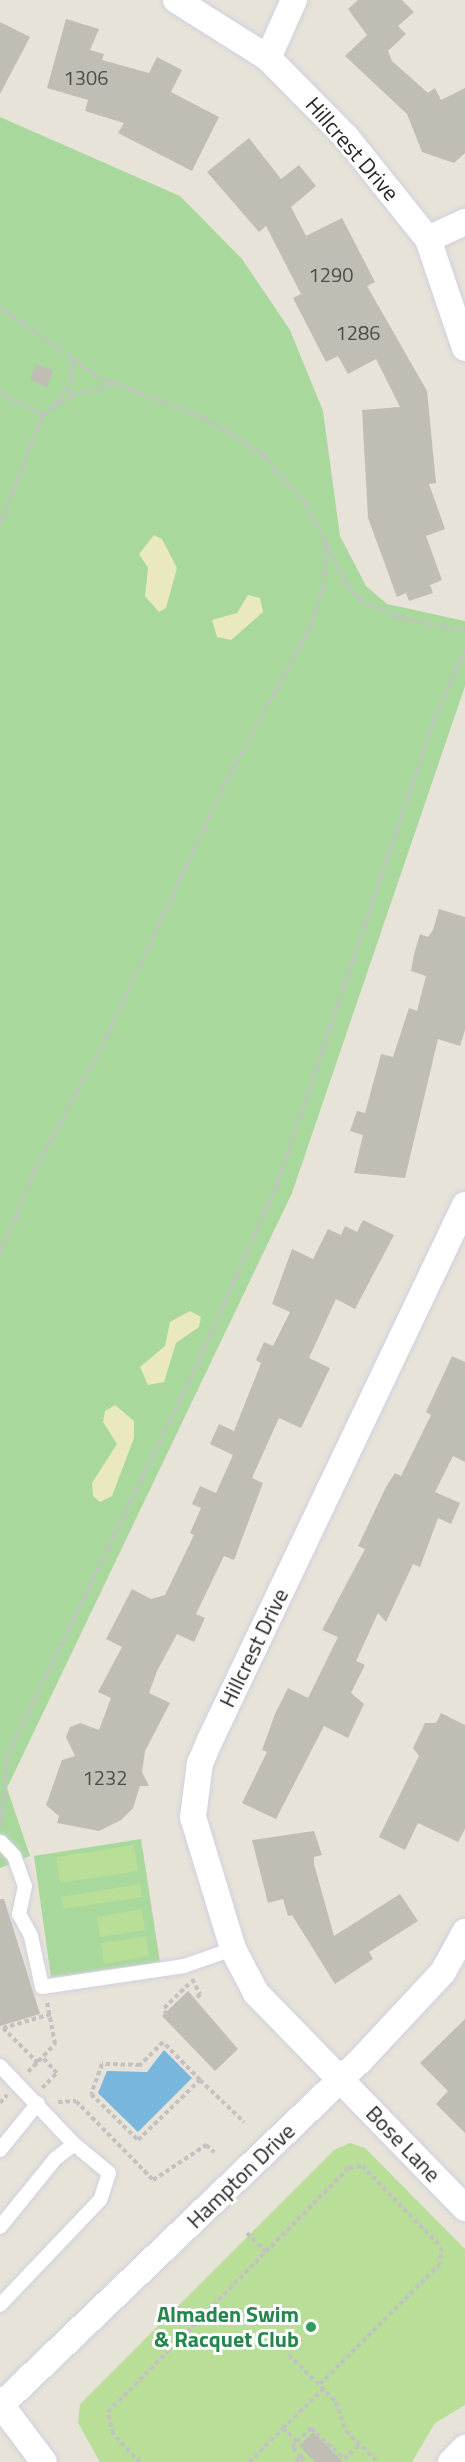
<!DOCTYPE html>
<style>
body{margin:0}
#map{position:relative;width:465px;height:2462px;overflow:hidden;background:#e7e3d9;font-family:"Titillium Web",sans-serif}
div>[style]{position:absolute}
[style*='--x']{left:calc(var(--x)*1px);top:calc(var(--y)*1px);width:calc(var(--w)*1px);rotate:calc(var(--a)*1deg)}
.green>*{inset:0;background:#a9d89c}
.sand>*{inset:0;background:#eae8bf}
.pitch>*{inset:0;background:#b8de98}
.water>*{inset:0;background:#78b6de}
.building>*{inset:0;background:#c0bdb5}
.path>*{height:4px;margin-top:-2px;transform-origin:0;background:repeating-linear-gradient(90deg,#c2c2c2 0 4.5px,transparent 0 7.5px)}
.roads{filter:drop-shadow(0 0 2px #cfd0de) drop-shadow(0 0 2px #cfd0de)}
.lane>*{height:14px;margin:-7px;padding:0 7px;transform-origin:7px;border-radius:7px;background:#fff}
.street>*{height:26px;margin:-13px;padding:0 13px;transform-origin:13px;border-radius:13px;background:#fff}
.dots>*{width:16px;height:16px;translate:-50% -50%;box-sizing:border-box;border:3px solid #fff;border-radius:50%}
span{translate:-50% -50%;white-space:nowrap;text-align:center;line-height:1.15;-webkit-text-stroke:6px #fff;paint-order:stroke}
.number-label{font-size:20px;color:#4c4c4a}
.number-label span{-webkit-text-stroke-width:0}
.street-label{font-size:22px;color:#262626}
.leisure-label{font-size:22px;color:#27864d;font-weight:700}
.right{translate:-100% -50%;text-align:right}
</style>
<div id="map">
<div class="green">
<i style="clip-path:polygon(0 117px,180px 196px,242px 259px,290px 330px,323px 411px,340px 536px,366px 586px,387px 604px,465px 621px,465px 686px,292px 1193px,7px 1788px,30px 1856px,0 1868px)"></i>
<i style="clip-path:polygon(141px 1839px,160px 1962px,51px 1977px,34px 1856px)"></i>
</div>
<div class="sand">
<i style="clip-path:polygon(154px 535px,162px 539px,177px 568px,166px 608px,159px 612px,145px 596px,148px 568px,139px 554px)"></i>
<i style="clip-path:polygon(248px 595px,260px 598px,263px 612px,231px 640px,217px 637px,212px 620px,237px 613px)"></i>
<i style="clip-path:polygon(190px 1311px,201px 1317px,199px 1327px,176px 1343px,164px 1382px,148px 1385px,140px 1367px,165px 1346px,170px 1322px)"></i>
<i style="clip-path:polygon(115px 1405px,134px 1421px,134px 1438px,112px 1496px,100px 1502px,93px 1496px,92px 1483px,117px 1444px,103px 1422px,105px 1411px)"></i>
</div>
<div class="pitch">
<i style="clip-path:polygon(134px 1845px,138px 1871px,60px 1883px,56px 1857px)"></i>
<i style="clip-path:polygon(140px 1884px,142px 1897px,63px 1909px,61px 1897px)"></i>
<i style="clip-path:polygon(142px 1909px,145px 1930px,100px 1937px,97px 1917px)"></i>
<i style="clip-path:polygon(146px 1936px,149px 1956px,104px 1964px,101px 1943px)"></i>
<i style="clip-path:polygon(350px 2143px,365px 2148px,465px 2249px,465px 2405px,435px 2423px,412px 2462px,100px 2462px,78px 2423px,80px 2404px,334px 2150px)"></i>
</div>
<div class="water">
<i style="clip-path:polygon(164px 2050px,192px 2078px,138px 2132px,98px 2093px,107px 2071px,147px 2072px)"></i>
</div>
<div class="building">
<i style="clip-path:polygon(358px 0,402px 0,414px 12px,398px 26px,406px 34px,388px 51px,392px 61px,428px 93px,435px 88px,441px 100px,465px 88px,465px 153px,454px 163px,422px 152px,407px 114px,345px 56px,367px 35px,348px 9px)"></i>
<i style="clip-path:polygon(66px 19px,99px 29px,90px 50px,104px 54px,102px 60px,149px 73px,157px 57px,182px 70px,171px 92px,219px 117px,192px 171px,118px 133px,124px 123px,85px 111px,88px 100px,47px 88px)"></i>
<i style="clip-path:polygon(0 22px,30px 37px,0 94px)"></i>
<i style="clip-path:polygon(249px 138px,281px 179px,299px 165px,316px 186px,291px 207px,306px 236px,342px 218px,375px 282px,367px 286px,427px 391px,436px 483px,429px 484px,445px 529px,426px 536px,442px 580px,430px 585px,433px 593px,409px 601px,406px 593px,397px 597px,368px 518px,362px 410px,400px 407px,376px 359px,348px 374px,338px 356px,326px 362px,293px 298px,301px 294px,266px 226px,259px 232px,207px 172px)"></i>
<i style="clip-path:polygon(36px 364px,53px 370px,47px 387px,30px 380px)"></i>
<i style="clip-path:polygon(439px 909px,465px 917px,465px 1030px,460px 1046px,438px 1039px,405px 1178px,354px 1173px,363px 1135px,350px 1131px,357px 1111px,365px 1113px,381px 1054px,393px 1057px,409px 1008px,417px 1011px,426px 976px,411px 971px,414px 954px,420px 934px,428px 937px,433px 930px)"></i>
<i style="clip-path:polygon(363px 1220px,394px 1235px,355px 1309px,336px 1299px,309px 1358px,330px 1368px,301px 1428px,279px 1418px,252px 1478px,263px 1483px,234px 1560px,224px 1556px,196px 1614px,205px 1618px,194px 1642px,177px 1634px,157px 1671px,149px 1693px,170px 1703px,145px 1751px,142px 1772px,149px 1786px,140px 1786px,133px 1808px,121px 1820px,99px 1831px,57px 1823px,59px 1816px,46px 1805px,62px 1760px,75px 1756px,66px 1737px,70px 1727px,80px 1723px,99px 1730px,111px 1698px,98px 1692px,122px 1647px,106px 1639px,132px 1589px,151px 1599px,165px 1595px,194px 1535px,190px 1533px,201px 1508px,192px 1504px,200px 1486px,216px 1493px,233px 1455px,210px 1444px,219px 1424px,234px 1431px,261px 1363px,256px 1360px,264px 1342px,273px 1346px,290px 1312px,272px 1304px,292px 1249px,313px 1259px,328px 1229px,341px 1235px,345px 1226px,357px 1232px)"></i>
<i style="clip-path:polygon(452px 1356px,465px 1362px,465px 1462px,453px 1456px,435px 1492px,460px 1503px,451px 1524px,438px 1518px,420px 1567px,413px 1564px,386px 1622px,378px 1613px,356px 1661px,365px 1665px,351px 1693px,364px 1704px,348px 1738px,324px 1726px,276px 1819px,242px 1803px,267px 1752px,262px 1750px,275px 1714px,288px 1688px,308px 1698px,338px 1637px,322px 1630px,365px 1549px,358px 1546px,387px 1485px,395px 1473px,401px 1476px,431px 1415px,426px 1412px)"></i>
<i style="clip-path:polygon(441px 1713px,465px 1725px,465px 1829px,458px 1842px,418px 1823px,405px 1850px,379px 1837px,419px 1756px,413px 1748px,425px 1723px,436px 1723px)"></i>
<i style="clip-path:polygon(314px 1831px,322px 1855px,314px 1857px,314px 1864px,334px 1936px,400px 1894px,418px 1921px,369px 1952px,373px 1959px,335px 1984px,292px 1915px,288px 1916px,283px 1899px,268px 1903px,252px 1840px)"></i>
<i style="clip-path:polygon(0 1899px,4px 1899px,40px 2014px,0 2026px)"></i>
<i style="clip-path:polygon(188px 1991px,238px 2049px,215px 2071px,162px 2016px)"></i>
<i style="clip-path:polygon(465px 2019px,465px 2133px,436px 2104px,448px 2091px,420px 2063px)"></i>
<i style="clip-path:polygon(313px 2432px,343px 2462px,315px 2462px,299px 2446px)"></i>
</div>
<div class="path">
<i style="--x:0;--y:307;--w:120;--a:35.5"></i>
<i style="--x:98;--y:377;--w:112;--a:20.9"></i>
<i style="--x:203;--y:417;--w:71;--a:32.3"></i>
<i style="--x:263;--y:455;--w:65;--a:48.7"></i>
<i style="--x:306;--y:504;--w:85;--a:63.4"></i>
<i style="--x:344;--y:580;--w:26;--a:51"></i>
<i style="--x:360;--y:600;--w:42;--a:24.1"></i>
<i style="--x:398;--y:617;--w:68;--a:11.8"></i>
<i style="--x:0;--y:392;--w:49;--a:28.1"></i>
<i style="--x:43;--y:415;--w:118;--a:111.4"></i>
<i style="--x:57;--y:402;--w:26;--a:-54"></i>
<i style="--x:72;--y:381;--w:20;--a:-87"></i>
<i style="--x:43;--y:415;--w:35;--a:-35"></i>
<i style="--x:72;--y:395;--w:41;--a:-14"></i>
<i style="--x:0;--y:1254;--w:98;--a:-67.1"></i>
<i style="--x:38;--y:1164;--w:145;--a:-61.7"></i>
<i style="--x:107;--y:1036;--w:272;--a:-65"></i>
<i style="--x:222;--y:789;--w:186;--a:-61.4"></i>
<i style="--x:311;--y:626;--w:44;--a:-72.8"></i>
<i style="--x:324;--y:584;--w:42;--a:-87.3"></i>
<i style="--x:1;--y:1825;--w:71;--a:-84.4"></i>
<i style="--x:8;--y:1754;--w:438;--a:-64.1"></i>
<i style="--x:199;--y:1360;--w:193;--a:-66.1"></i>
<i style="--x:277;--y:1184;--w:496;--a:-71.3"></i>
<i style="--x:436;--y:714;--w:70;--a:-65.6"></i>
<i style="--x:192;--y:1979;--w:17;--a:62"></i>
<i style="--x:200;--y:1994;--w:6;--a:129"></i>
<i style="--x:166;--y:2015;--w:7;--a:-106"></i>
<i style="--x:164;--y:2008;--w:36;--a:-44"></i>
<i style="--x:38;--y:2063;--w:49;--a:-135"></i>
<i style="--x:3;--y:2028;--w:50;--a:-16.3"></i>
<i style="--x:28;--y:2072;--w:39;--a:-46"></i>
<i style="--x:55;--y:2044;--w:43;--a:-100.8"></i>
<i style="--x:200;--y:2080;--w:53;--a:-134.2"></i>
<i style="--x:163;--y:2042;--w:33;--a:135"></i>
<i style="--x:140;--y:2065;--w:38;--a:-178"></i>
<i style="--x:102;--y:2064;--w:32;--a:110"></i>
<i style="--x:91;--y:2094;--w:66;--a:44.4"></i>
<i style="--x:138;--y:2140;--w:86;--a:-44.1"></i>
<i style="--x:200;--y:2080;--w:61;--a:43.7"></i>
<i style="--x:42;--y:2088;--w:21;--a:-45"></i>
<i style="--x:57;--y:2073;--w:21;--a:-133"></i>
<i style="--x:58;--y:2102;--w:18;--a:-3"></i>
<i style="--x:76;--y:2101;--w:110;--a:45.7"></i>
<i style="--x:153;--y:2180;--w:64;--a:-33.4"></i>
<i style="--x:206;--y:2145;--w:11;--a:41"></i>
<i style="--x:0;--y:2103;--w:11;--a:-49"></i>
<i style="--x:247;--y:2233;--w:27;--a:45"></i>
<i style="--x:289;--y:2355;--w:66;--a:45"></i>
<i style="--x:336;--y:2402;--w:31;--a:71"></i>
<i style="--x:346;--y:2431;--w:45;--a:44.1"></i>
<i style="--x:283;--y:2428;--w:56;--a:-44.3"></i>
<i style="--x:301;--y:2457;--w:13;--a:-132"></i>
<i style="--x:292;--y:2447;--w:27;--a:-45"></i>
<i style="--x:311;--y:2428;--w:45;--a:43.2"></i>
<i style="--x:344;--y:2459;--w:22;--a:-43"></i>
<i style="--x:140;--y:2462;--w:39;--a:-134"></i>
<i style="--x:113;--y:2434;--w:23;--a:-103"></i>
<i style="--x:108;--y:2412;--w:343;--a:-45.4"></i>
<i style="--x:349;--y:2168;--w:13;--a:-9"></i>
<i style="--x:362;--y:2166;--w:113;--a:45.7"></i>
<i style="--x:441;--y:2247;--w:17;--a:93"></i>
<i style="--x:440;--y:2264;--w:171;--a:135"></i>
<i style="--x:249;--y:2462;--w:48;--a:-45"></i>
<i style="--x:283;--y:2428;--w:20;--a:45"></i>
<i style="--x:296;--y:2462;--w:7;--a:-45"></i>
<i style="--x:301;--y:2457;--w:7;--a:45"></i>
</div>
<div class="roads">
<div class="lane">
<i style="--x:1;--y:1842;--w:19;--a:47"></i>
<i style="--x:14;--y:1856;--w:32;--a:70"></i>
<i style="--x:25;--y:1886;--w:29;--a:102"></i>
<i style="--x:19;--y:1914;--w:25;--a:61"></i>
<i style="--x:31;--y:1936;--w:52;--a:77.8"></i>
<i style="--x:42;--y:1987;--w:144;--a:-8.4"></i>
<i style="--x:184;--y:1966;--w:52;--a:-19.1"></i>
<i style="--x:0;--y:2066;--w:108;--a:46.5"></i>
<i style="--x:0;--y:2150;--w:60;--a:-51"></i>
<i style="--x:0;--y:2227;--w:87;--a:-51"></i>
<i style="--x:55;--y:2159;--w:24;--a:-38"></i>
<i style="--x:74;--y:2144;--w:45;--a:39.6"></i>
<i style="--x:109;--y:2173;--w:28;--a:108"></i>
<i style="--x:100;--y:2200;--w:145;--a:133.6"></i>
</div>
<div class="street">
<i style="--x:176;--y:0;--w:109;--a:32.2"></i>
<i style="--x:268;--y:58;--w:112;--a:45.4"></i>
<i style="--x:347;--y:138;--w:129;--a:51.3"></i>
<i style="--x:428;--y:239;--w:115;--a:71.3"></i>
<i style="--x:268;--y:58;--w:64;--a:-65.9"></i>
<i style="--x:428;--y:239;--w:41;--a:-24.7"></i>
<i style="--x:465;--y:1205;--w:593;--a:115.48"></i>
<i style="--x:210;--y:1740;--w:25;--a:113"></i>
<i style="--x:200;--y:1763;--w:54;--a:97.4"></i>
<i style="--x:193;--y:1817;--w:138;--a:73.1"></i>
<i style="--x:233;--y:1949;--w:50;--a:62.4"></i>
<i style="--x:256;--y:1993;--w:300;--a:45.8"></i>
<i style="--x:1;--y:2405;--w:71;--a:53"></i>
<i style="--x:0;--y:2406;--w:497;--a:-43.8"></i>
<i style="--x:359;--y:2062;--w:123;--a:-47"></i>
<i style="--x:443;--y:1972;--w:46;--a:-61.2"></i>
<i style="--x:451;--y:2462;--w:20;--a:-45"></i>
</div>
</div>
<div class="dots">
<i style="left:311px;top:2327px;background:#2e9e5b"></i>
</div>
<div class="number-label">
<span style="left:86px;top:77px">1306</span>
<span style="left:331px;top:274px">1290</span>
<span style="left:358px;top:332px">1286</span>
<span style="left:105px;top:1777px">1232</span>
</div>
<div class="street-label">
<span style="left:352px;top:149px;rotate:49deg">Hillcrest Drive</span>
<span style="left:254px;top:1648px;rotate:-64deg">Hillcrest Drive</span>
<span style="left:403px;top:2144px;rotate:46deg">Bose Lane</span>
<span style="left:241px;top:2176px;rotate:-44deg">Hampton Drive</span>
</div>
<div class="leisure-label">
<span class="right" style="left:299px;top:2327px">Almaden Swim<br>&amp; Racquet Club</span>
</div>
</div>
